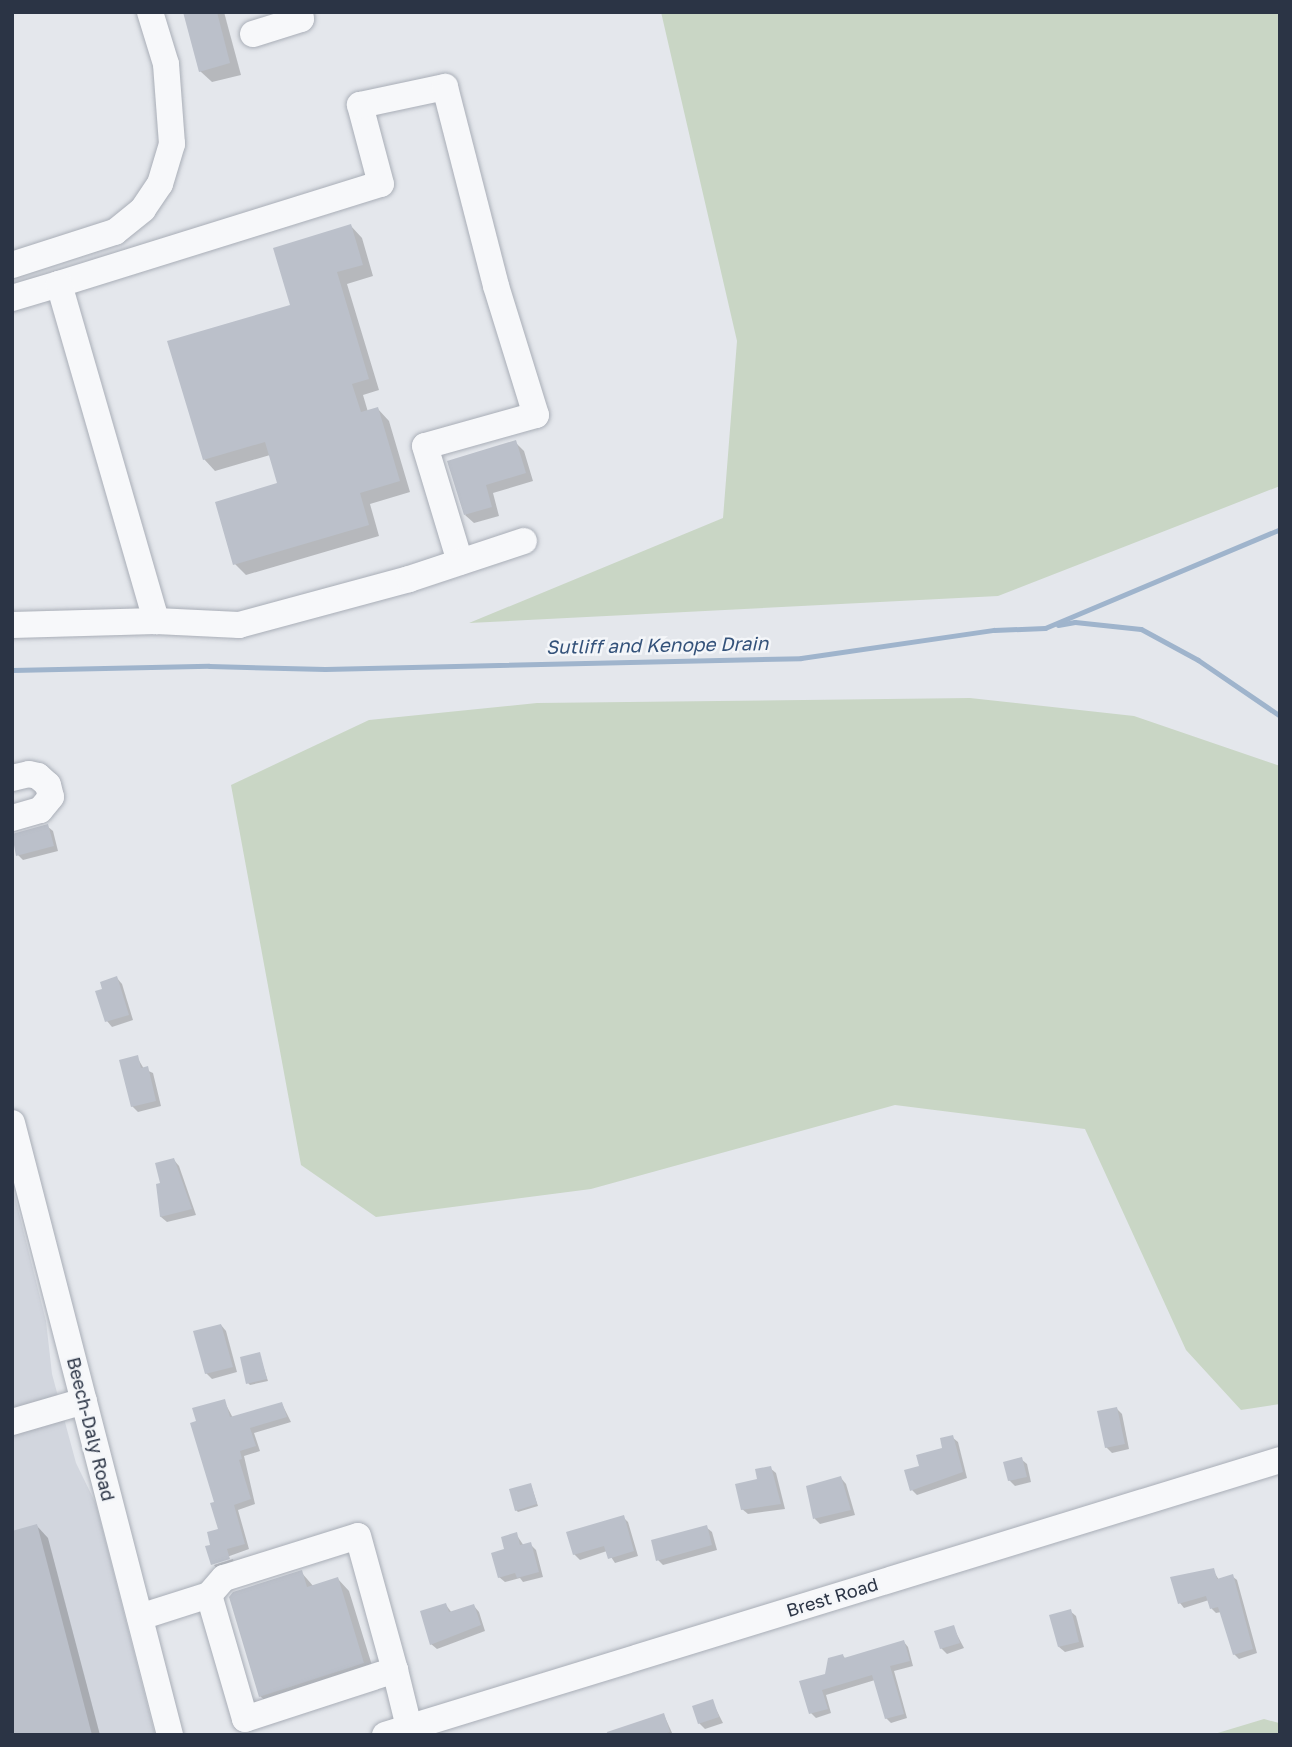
<!DOCTYPE html>
<style>
body{margin:0}
#map{position:relative;width:1292px;height:1747px;overflow:hidden;background:#e4e7ec;font-family:"Golos Text",sans-serif}
div>[style]{position:absolute}
[style*='--x']{left:calc(var(--x)*1px);top:calc(var(--y)*1px);width:calc(var(--w)*1px);rotate:calc(var(--a)*1deg)}
.built>*{inset:0;background:#d2d6de}
.green>*{inset:0;background:#c9d6c5}
.shadow>*{inset:0;background:#0003}
.stream>*{height:5px;margin:-2.5px;padding:0 2.5px;transform-origin:2.5px;border-radius:2.5px;background:#9fb4cc}
.building>*{inset:0;background:#bbc0ca}
.roads{filter:drop-shadow(0 0 2px #a9aeb7) drop-shadow(0 0 2px #a9aeb7)}
.minor>*{height:26px;margin:-13px;padding:0 13px;transform-origin:13px;border-radius:13px;background:#f7f8fa}
span{translate:-50% -50%;white-space:nowrap;text-align:center;line-height:1.15;-webkit-text-stroke:5px #f4f6f9;paint-order:stroke}
.street-label{font-size:18px;color:#2b3445}
.water-label{font-size:19px;color:#34527a;font-style:italic}
.frame{position:absolute;inset:0;border:14px solid #2b3445;pointer-events:none}
</style>
<div id="map">
<div class="built">
<i style="clip-path:polygon(12px 1185px,46px 1321px,52px 1374px,76px 1463px,96px 1504px,155px 1735px,12px 1735px)"></i>
</div>
<div class="green">
<i style="clip-path:polygon(661px 12px,1280px 12px,1280px 486px,998px 596px,469px 623px,723px 518px,737px 341px)"></i>
<i style="clip-path:polygon(970px 698px,1134px 716px,1280px 766px,1280px 1404px,1241px 1410px,1186px 1350px,1085px 1129px,895px 1105px,591px 1189px,376px 1217px,301px 1165px,231px 785px,369px 720px,537px 703px)"></i>
<i style="clip-path:polygon(1264px 1719px,1279px 1723px,1280px 1735px,1211px 1735px)"></i>
</div>
<div class="shadow">
<i style="clip-path:polygon(185px 12px,224px 12px,241px 75px,212px 82px,200px 71px)"></i>
<i style="clip-path:polygon(351px 226px,362px 238px,373px 276px,347px 284px,379px 390px,363px 395px,368px 412px,378px 409px,389px 421px,410px 492px,370px 504px,379px 536px,246px 575px,235px 564px,279px 484px,270px 455px,215px 471px,204px 459px,292px 306px)"></i>
<i style="clip-path:polygon(515px 442px,524px 451px,533px 481px,493px 493px,499px 516px,474px 523px,465px 515px)"></i>
<i style="clip-path:polygon(47px 826px,53px 831px,58px 851px,23px 860px,18px 855px)"></i>
<i style="clip-path:polygon(117px 978px,122px 984px,133px 1020px,112px 1027px,107px 1021px,104px 990px)"></i>
<i style="clip-path:polygon(137px 1057px,144px 1069px,153px 1073px,161px 1106px,138px 1112px,132px 1106px)"></i>
<i style="clip-path:polygon(174px 1160px,179px 1166px,196px 1215px,167px 1222px,161px 1217px,162px 1184px)"></i>
<i style="clip-path:polygon(221px 1325px,226px 1331px,237px 1372px,212px 1379px,206px 1373px)"></i>
<i style="clip-path:polygon(259px 1354px,268px 1381px,250px 1385px,248px 1383px)"></i>
<i style="clip-path:polygon(224px 1401px,233px 1418px,282px 1404px,291px 1422px,254px 1433px,260px 1451px,244px 1456px,255px 1504px,238px 1510px,249px 1549px,213px 1562px,213px 1546px,220px 1530px,216px 1503px)"></i>
<i style="clip-path:polygon(1117px 1409px,1122px 1414px,1129px 1449px,1112px 1453px,1106px 1447px)"></i>
<i style="clip-path:polygon(952px 1437px,958px 1442px,967px 1478px,917px 1495px,912px 1490px,922px 1467px,944px 1449px)"></i>
<i style="clip-path:polygon(1021px 1459px,1027px 1464px,1031px 1482px,1015px 1486px,1009px 1480px)"></i>
<i style="clip-path:polygon(770px 1468px,776px 1473px,785px 1509px,748px 1514px,742px 1509px)"></i>
<i style="clip-path:polygon(841px 1478px,846px 1484px,855px 1515px,820px 1524px,815px 1519px,808px 1487px)"></i>
<i style="clip-path:polygon(531px 1485px,538px 1506px,518px 1512px,516px 1510px)"></i>
<i style="clip-path:polygon(623px 1517px,628px 1522px,638px 1556px,615px 1563px,607px 1551px,580px 1560px,574px 1554px)"></i>
<i style="clip-path:polygon(37px 1526px,48px 1538px,100px 1735px,12px 1735px)"></i>
<i style="clip-path:polygon(706px 1527px,712px 1532px,717px 1550px,663px 1565px,658px 1560px)"></i>
<i style="clip-path:polygon(516px 1534px,524px 1546px,530px 1544px,536px 1550px,543px 1577px,523px 1582px,520px 1578px,505px 1582px,499px 1577px)"></i>
<i style="clip-path:polygon(233px 1559px,234px 1563px,217px 1569px,214px 1565px)"></i>
<i style="clip-path:polygon(1213px 1570px,1219px 1580px,1232px 1576px,1237px 1580px,1257px 1653px,1239px 1659px,1234px 1654px,1221px 1612px,1216px 1613px,1212px 1609px,1209px 1600px,1184px 1608px,1180px 1603px)"></i>
<i style="clip-path:polygon(301px 1572px,314px 1587px,338px 1579px,349px 1591px,375px 1675px,272px 1707px,260px 1696px)"></i>
<i style="clip-path:polygon(446px 1605px,452px 1613px,474px 1606px,479px 1612px,485px 1631px,437px 1649px,431px 1644px)"></i>
<i style="clip-path:polygon(1070px 1611px,1076px 1616px,1084px 1647px,1065px 1652px,1059px 1647px)"></i>
<i style="clip-path:polygon(953px 1627px,964px 1648px,947px 1654px,941px 1648px)"></i>
<i style="clip-path:polygon(904px 1642px,908px 1647px,913px 1666px,894px 1671px,907px 1718px,891px 1723px,886px 1718px,875px 1680px,826px 1695px,831px 1713px,816px 1718px,811px 1713px,826px 1675px,843px 1656px,846px 1659px)"></i>
<i style="clip-path:polygon(712px 1701px,723px 1723px,705px 1729px,699px 1723px)"></i>
<i style="clip-path:polygon(664px 1715px,673px 1735px,600px 1735px)"></i>
</div>
<div class="stream">
<i style="--x:1058;--y:625;--w:17;--a:-10"></i>
<i style="--x:1075;--y:622;--w:66;--a:6.1"></i>
<i style="--x:1141;--y:629;--w:65;--a:28.5"></i>
<i style="--x:1198;--y:660;--w:99;--a:34.3"></i>
<i style="--x:12;--y:670;--w:197;--a:-1.2"></i>
<i style="--x:209;--y:666;--w:116;--a:1.5"></i>
<i style="--x:325;--y:669;--w:476;--a:-1.3"></i>
<i style="--x:801;--y:658;--w:195;--a:-8.3"></i>
<i style="--x:994;--y:630;--w:51;--a:-2.2"></i>
<i style="--x:1045;--y:628;--w:255;--a:-22.8"></i>
</div>
<div class="building">
<i style="clip-path:polygon(183px 12px,217px 12px,230px 63px,199px 72px)"></i>
<i style="clip-path:polygon(351px 224px,363px 265px,337px 272px,369px 379px,352px 384px,361px 412px,378px 407px,400px 481px,360px 493px,369px 525px,233px 565px,215px 502px,277px 483px,265px 442px,203px 460px,167px 341px,290px 305px,273px 248px)"></i>
<i style="clip-path:polygon(516px 440px,526px 473px,486px 485px,492px 507px,464px 515px,447px 461px)"></i>
<i style="clip-path:polygon(48px 824px,54px 846px,16px 856px,12px 834px)"></i>
<i style="clip-path:polygon(117px 976px,129px 1015px,105px 1022px,95px 991px,102px 989px,100px 982px)"></i>
<i style="clip-path:polygon(138px 1055px,141px 1068px,148px 1066px,156px 1101px,131px 1107px,119px 1060px)"></i>
<i style="clip-path:polygon(174px 1158px,192px 1209px,160px 1217px,156px 1184px,160px 1183px,155px 1163px)"></i>
<i style="clip-path:polygon(221px 1324px,233px 1367px,205px 1374px,193px 1331px)"></i>
<i style="clip-path:polygon(260px 1352px,267px 1379px,246px 1384px,240px 1357px)"></i>
<i style="clip-path:polygon(225px 1399px,230px 1417px,282px 1402px,287px 1417px,250px 1428px,256px 1446px,240px 1451px,242px 1459px,239px 1460px,251px 1499px,234px 1505px,245px 1544px,227px 1549px,230px 1559px,211px 1565px,205px 1546px,210px 1545px,207px 1532px,218px 1529px,210px 1503px,214px 1502px,190px 1423px,196px 1421px,192px 1408px)"></i>
<i style="clip-path:polygon(1117px 1407px,1125px 1444px,1105px 1448px,1097px 1411px)"></i>
<i style="clip-path:polygon(953px 1435px,963px 1472px,910px 1491px,904px 1470px,919px 1466px,916px 1455px,942px 1448px,940px 1438px)"></i>
<i style="clip-path:polygon(1022px 1457px,1027px 1477px,1008px 1481px,1003px 1462px)"></i>
<i style="clip-path:polygon(771px 1466px,781px 1504px,741px 1510px,735px 1484px,757px 1479px,755px 1469px)"></i>
<i style="clip-path:polygon(841px 1476px,851px 1510px,813px 1519px,806px 1486px)"></i>
<i style="clip-path:polygon(531px 1483px,537px 1504px,515px 1511px,509px 1489px)"></i>
<i style="clip-path:polygon(624px 1515px,634px 1551px,608px 1559px,604px 1546px,573px 1555px,566px 1532px)"></i>
<i style="clip-path:polygon(37px 1524px,92px 1735px,12px 1735px,12px 1531px)"></i>
<i style="clip-path:polygon(707px 1525px,712px 1545px,656px 1561px,651px 1540px)"></i>
<i style="clip-path:polygon(517px 1532px,520px 1545px,531px 1542px,539px 1572px,517px 1578px,515px 1573px,498px 1578px,491px 1553px,504px 1549px,501px 1537px)"></i>
<i style="clip-path:polygon(1214px 1568px,1217px 1579px,1233px 1574px,1253px 1649px,1233px 1655px,1218px 1607px,1210px 1609px,1206px 1596px,1178px 1604px,1170px 1577px)"></i>
<i style="clip-path:polygon(302px 1570px,307px 1587px,338px 1577px,364px 1663px,259px 1697px,229px 1597px,233px 1592px)"></i>
<i style="clip-path:polygon(446px 1603px,449px 1612px,474px 1604px,481px 1625px,430px 1645px,420px 1611px)"></i>
<i style="clip-path:polygon(1071px 1609px,1079px 1642px,1058px 1647px,1049px 1615px)"></i>
<i style="clip-path:polygon(954px 1625px,960px 1643px,940px 1649px,934px 1631px)"></i>
<i style="clip-path:polygon(904px 1640px,910px 1661px,890px 1666px,904px 1714px,885px 1719px,872px 1675px,822px 1690px,828px 1709px,809px 1714px,799px 1681px,825px 1674px,828px 1658px,843px 1654px,844px 1658px)"></i>
<i style="clip-path:polygon(713px 1699px,719px 1717px,698px 1724px,692px 1706px)"></i>
<i style="clip-path:polygon(664px 1713px,670px 1732px,661px 1735px,608px 1735px,607px 1732px)"></i>
</div>
<div class="roads">
<div class="minor">
<i style="--x:253;--y:34;--w:50;--a:-17.4"></i>
<i style="--x:301;--y:19;--w:7;--a:-98"></i>
<i style="--x:12;--y:265;--w:108;--a:-17.8"></i>
<i style="--x:115;--y:232;--w:36;--a:-39"></i>
<i style="--x:143;--y:209;--w:30;--a:-56"></i>
<i style="--x:160;--y:184;--w:42;--a:-73.3"></i>
<i style="--x:172;--y:144;--w:80;--a:-94.3"></i>
<i style="--x:166;--y:64;--w:54;--a:-107.1"></i>
<i style="--x:59;--y:284;--w:337;--a:-17.3"></i>
<i style="--x:381;--y:184;--w:82;--a:-104.9"></i>
<i style="--x:360;--y:105;--w:87;--a:-12"></i>
<i style="--x:445;--y:87;--w:205;--a:75.6"></i>
<i style="--x:496;--y:286;--w:135;--a:72.8"></i>
<i style="--x:536;--y:415;--w:115;--a:164.4"></i>
<i style="--x:425;--y:446;--w:121;--a:73.2"></i>
<i style="--x:12;--y:298;--w:49;--a:-16.6"></i>
<i style="--x:59;--y:284;--w:351;--a:73.9"></i>
<i style="--x:12;--y:625;--w:144;--a:-1.6"></i>
<i style="--x:156;--y:621;--w:83;--a:2.8"></i>
<i style="--x:239;--y:625;--w:176;--a:-15.1"></i>
<i style="--x:409;--y:579;--w:121;--a:-18.3"></i>
<i style="--x:12;--y:778;--w:17;--a:-13"></i>
<i style="--x:29;--y:774;--w:9;--a:13"></i>
<i style="--x:38;--y:776;--w:13;--a:42"></i>
<i style="--x:48;--y:785;--w:12;--a:76"></i>
<i style="--x:51;--y:797;--w:17;--a:130"></i>
<i style="--x:40;--y:810;--w:29;--a:164"></i>
<i style="--x:12;--y:1123;--w:632;--a:75.52"></i>
<i style="--x:12;--y:1422;--w:75;--a:-16.3"></i>
<i style="--x:209;--y:1595;--w:23;--a:-49"></i>
<i style="--x:224;--y:1578;--w:140;--a:-17.4"></i>
<i style="--x:358;--y:1536;--w:139;--a:74.6"></i>
<i style="--x:140;--y:1617;--w:72;--a:-17.7"></i>
<i style="--x:209;--y:1595;--w:129;--a:73.8"></i>
<i style="--x:245;--y:1719;--w:158;--a:-18.1"></i>
<i style="--x:395;--y:1670;--w:59;--a:76.2"></i>
<i style="--x:385;--y:1735;--w:936;--a:-17.08"></i>
</div>
</div>
<div class="street-label">
<span style="left:91px;top:1429px;rotate:76deg">Beech-Daly Road</span>
<span style="left:832px;top:1597px;rotate:-17deg">Brest Road</span>
</div>
<div class="water-label">
<span style="left:657px;top:645px;rotate:-1deg">Sutliff and Kenope Drain</span>
</div>
<div class="frame"></div>
</div>
